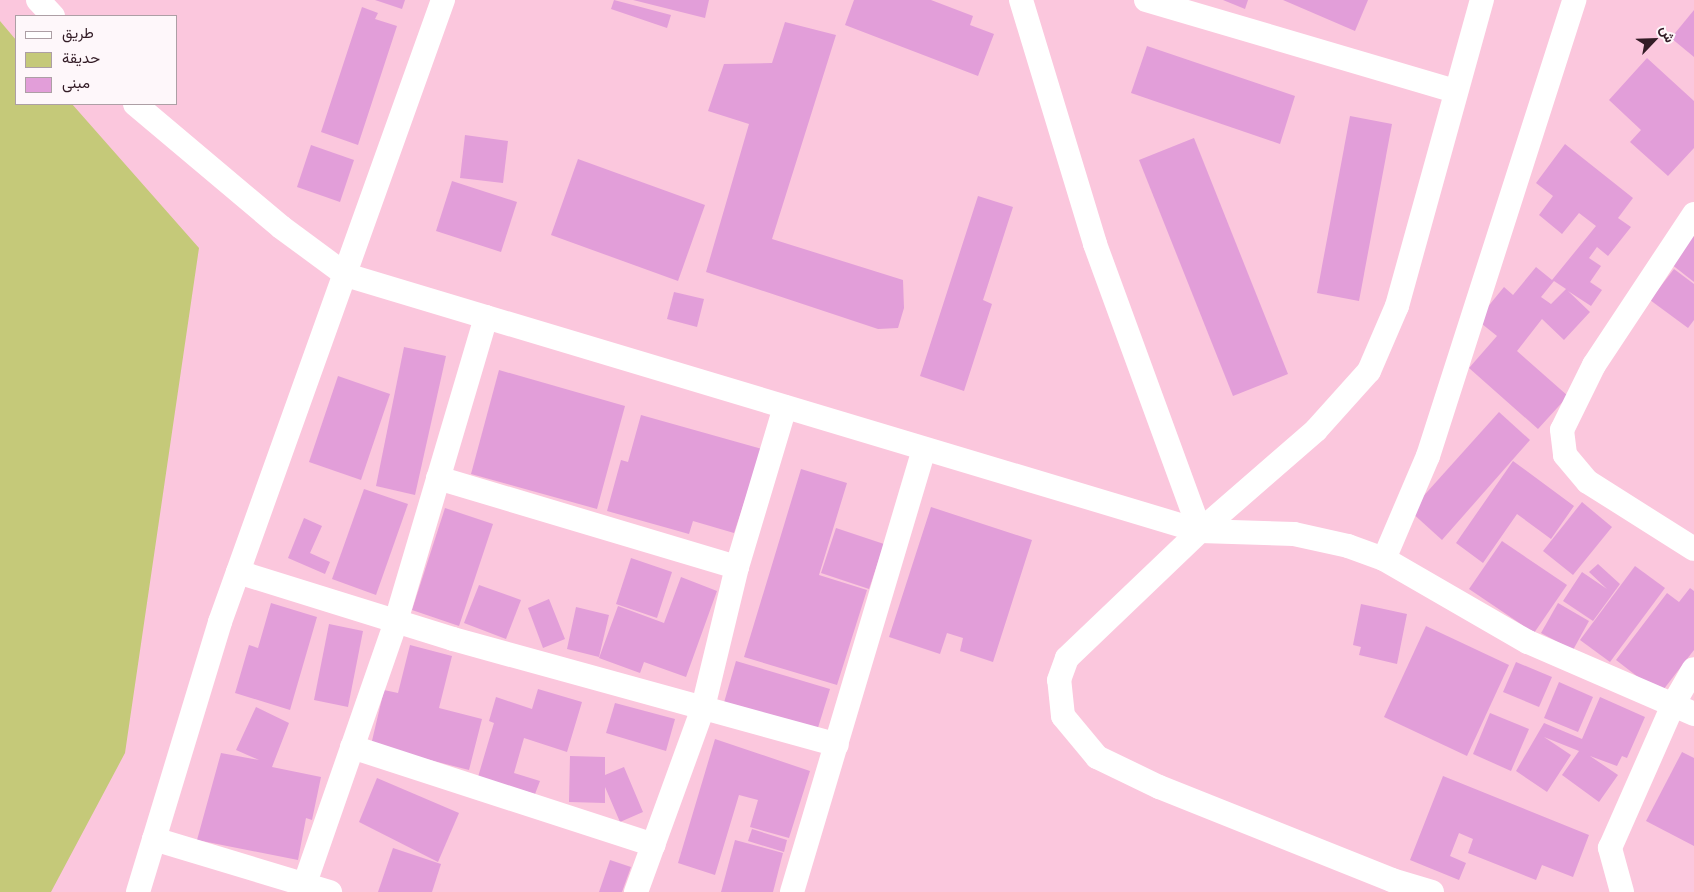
<!DOCTYPE html>
<meta charset="utf-8">
<style>
body{margin:0}
#map{position:relative;width:1694px;height:892px;overflow:hidden;background:#fbc7dd;font-family:Barlow,Vazirmatn,sans-serif}
div>[style]{position:absolute}
[style*='--x']{left:calc(var(--x)*1px);top:calc(var(--y)*1px);width:calc(var(--w)*1px);rotate:calc(var(--a)*1deg)}
.green>*{inset:0;background:#c5c979}
.building>*{inset:0;background:#e29ed9}
.street>*{height:24px;margin:-12px;padding:0 12px;transform-origin:12px;border-radius:12px;background:#fff}
span{translate:-50% -50%;white-space:nowrap;text-align:center;line-height:1.15;-webkit-text-stroke:4px #fef7fa;paint-order:stroke}
.legend{position:absolute;left:15px;top:15px;width:162px;height:90px;box-sizing:border-box;background:#fef7fa;border:1px solid #ad9fa5;margin:0;padding:6px 9px;list-style:none;font-size:15px;color:#331c26}
.legend li{display:flex;align-items:center;gap:10px;height:25px}
.legend b{width:25px;border:1px solid #ad9fa5}
.north{position:absolute;left:1629px;top:15px;width:50px;height:50px;-webkit-text-stroke:4px #fef7fa;paint-order:stroke;rotate:66deg;font-size:14px;font-weight:700;line-height:20px;text-align:center;color:#331c26}
.north::after{content:'';display:block;margin:auto;width:18px;height:22px;background:#331c26;clip-path:polygon(50% 0,100% 100%,50% 72%,0 100%)}
</style>
<div id="map">
<div class="green">
<i style="clip-path:polygon(0 21px,16px 40px,16px 104px,72px 104px,199px 248px,125px 753px,51px 892px,0 892px)"></i>
</div>
<div class="building">
<i style="clip-path:polygon(375px 0,405px 0,402px 9px)"></i>
<i style="clip-path:polygon(614px 0,671px 15px,667px 28px,611px 9px)"></i>
<i style="clip-path:polygon(633px 0,709px 0,705px 18px)"></i>
<i style="clip-path:polygon(854px 0,931px 0,973px 16px,970px 25px,994px 34px,978px 76px,845px 25px)"></i>
<i style="clip-path:polygon(1223px 0,1248px 0,1245px 9px)"></i>
<i style="clip-path:polygon(1283px 0,1368px 0,1355px 31px)"></i>
<i style="clip-path:polygon(362px 7px,378px 13px,375px 19px,397px 26px,358px 145px,321px 132px)"></i>
<i style="clip-path:polygon(1694px 10px,1694px 57px,1671px 38px)"></i>
<i style="clip-path:polygon(785px 22px,836px 35px,772px 239px,903px 280px,904px 308px,898px 328px,878px 329px,706px 272px,749px 124px,708px 111px,724px 64px,772px 63px)"></i>
<i style="clip-path:polygon(1147px 46px,1295px 96px,1280px 144px,1131px 93px)"></i>
<i style="clip-path:polygon(1647px 58px,1694px 101px,1694px 148px,1668px 176px,1630px 142px,1641px 130px,1609px 100px)"></i>
<i style="clip-path:polygon(1350px 116px,1392px 124px,1359px 301px,1317px 293px)"></i>
<i style="clip-path:polygon(465px 135px,508px 141px,503px 183px,460px 178px)"></i>
<i style="clip-path:polygon(1194px 138px,1288px 374px,1233px 396px,1139px 160px)"></i>
<i style="clip-path:polygon(evenodd,1565px 144px,1633px 198px,1618px 218px,1631px 227px,1608px 256px,1597px 247px,1589px 258px,1601px 266px,1590px 282px,1602px 290px,1591px 306px,1568px 291px,1590px 312px,1564px 340px,1542px 319px,1517px 351px,1568px 396px,1538px 429px,1469px 368px,1497px 336px,1477px 320px,1504px 287px,1513px 295px,1536px 267px,1552px 280px,1596px 226px,1579px 213px,1562px 234px,1539px 215px,1553px 196px,1536px 183px,1565px 144px,1554px 281px,1566px 289px,1551px 304px,1541px 297px,1554px 281px)"></i>
<i style="clip-path:polygon(311px 145px,354px 160px,340px 202px,297px 187px)"></i>
<i style="clip-path:polygon(578px 159px,705px 205px,678px 281px,551px 235px)"></i>
<i style="clip-path:polygon(452px 181px,517px 202px,501px 252px,436px 231px)"></i>
<i style="clip-path:polygon(978px 196px,1013px 207px,983px 300px,992px 304px,964px 391px,920px 376px)"></i>
<i style="clip-path:polygon(1694px 233px,1694px 282px,1671px 264px)"></i>
<i style="clip-path:polygon(1674px 269px,1694px 284px,1694px 320px,1688px 328px,1650px 300px)"></i>
<i style="clip-path:polygon(674px 292px,704px 299px,697px 327px,667px 319px)"></i>
<i style="clip-path:polygon(404px 347px,446px 356px,415px 495px,376px 486px)"></i>
<i style="clip-path:polygon(499px 370px,625px 406px,597px 509px,471px 474px)"></i>
<i style="clip-path:polygon(338px 376px,390px 394px,361px 480px,309px 462px)"></i>
<i style="clip-path:polygon(1499px 412px,1530px 440px,1442px 540px,1410px 511px)"></i>
<i style="clip-path:polygon(641px 415px,762px 449px,734px 533px,693px 521px,689px 534px,607px 511px,621px 460px,628px 462px)"></i>
<i style="clip-path:polygon(1513px 461px,1574px 506px,1551px 539px,1517px 514px,1483px 563px,1456px 543px)"></i>
<i style="clip-path:polygon(801px 469px,847px 483px,819px 575px,867px 590px,837px 685px,744px 657px)"></i>
<i style="clip-path:polygon(364px 489px,408px 504px,376px 595px,332px 579px)"></i>
<i style="clip-path:polygon(1582px 502px,1612px 527px,1573px 575px,1543px 551px)"></i>
<i style="clip-path:polygon(931px 507px,1032px 540px,993px 662px,960px 651px,963px 638px,947px 633px,940px 654px,889px 637px)"></i>
<i style="clip-path:polygon(445px 508px,493px 524px,459px 626px,412px 610px)"></i>
<i style="clip-path:polygon(304px 518px,322px 526px,310px 553px,330px 562px,325px 574px,288px 558px)"></i>
<i style="clip-path:polygon(836px 528px,884px 544px,869px 589px,821px 573px)"></i>
<i style="clip-path:polygon(1502px 541px,1567px 585px,1534px 633px,1469px 589px)"></i>
<i style="clip-path:polygon(631px 558px,672px 572px,657px 618px,616px 604px)"></i>
<i style="clip-path:polygon(1598px 564px,1620px 584px,1593px 621px,1563px 601px,1582px 572px,1607px 589px,1589px 572px)"></i>
<i style="clip-path:polygon(1635px 566px,1665px 588px,1610px 662px,1580px 640px)"></i>
<i style="clip-path:polygon(681px 577px,717px 591px,686px 677px,644px 662px,640px 673px,599px 658px,618px 606px,664px 623px)"></i>
<i style="clip-path:polygon(479px 585px,521px 600px,506px 639px,464px 623px)"></i>
<i style="clip-path:polygon(1690px 588px,1694px 591px,1694px 650px,1660px 694px,1616px 660px,1667px 593px,1679px 602px)"></i>
<i style="clip-path:polygon(549px 599px,565px 639px,543px 648px,528px 608px)"></i>
<i style="clip-path:polygon(271px 603px,317px 617px,290px 710px,235px 693px,249px 645px,258px 648px)"></i>
<i style="clip-path:polygon(1558px 603px,1589px 621px,1573px 650px,1541px 633px)"></i>
<i style="clip-path:polygon(1361px 604px,1407px 614px,1397px 664px,1359px 655px,1361px 647px,1353px 645px)"></i>
<i style="clip-path:polygon(576px 607px,609px 615px,599px 657px,567px 649px)"></i>
<i style="clip-path:polygon(329px 624px,363px 631px,348px 707px,314px 700px)"></i>
<i style="clip-path:polygon(1426px 626px,1509px 665px,1467px 756px,1384px 717px)"></i>
<i style="clip-path:polygon(410px 645px,452px 656px,439px 708px,482px 719px,469px 770px,371px 745px,384px 690px,398px 693px)"></i>
<i style="clip-path:polygon(736px 661px,830px 689px,816px 734px,723px 706px)"></i>
<i style="clip-path:polygon(1516px 662px,1552px 677px,1539px 707px,1503px 692px)"></i>
<i style="clip-path:polygon(1559px 682px,1593px 697px,1578px 732px,1544px 718px)"></i>
<i style="clip-path:polygon(538px 689px,582px 702px,567px 752px,524px 738px,514px 773px,540px 781px,535px 794px,478px 777px,494px 723px,489px 721px,496px 697px,532px 709px)"></i>
<i style="clip-path:polygon(1600px 697px,1645px 717px,1627px 758px,1622px 756px,1617px 766px,1590px 756px,1618px 775px,1599px 802px,1562px 775px,1579px 751px,1544px 737px,1571px 755px,1547px 792px,1516px 771px,1544px 723px,1582px 739px)"></i>
<i style="clip-path:polygon(615px 703px,675px 719px,666px 751px,606px 733px)"></i>
<i style="clip-path:polygon(256px 707px,289px 723px,272px 767px,321px 777px,312px 820px,306px 818px,298px 860px,197px 840px,221px 753px,259px 760px,236px 750px)"></i>
<i style="clip-path:polygon(1490px 713px,1529px 729px,1511px 771px,1473px 754px)"></i>
<i style="clip-path:polygon(715px 739px,810px 771px,789px 838px,750px 827px,758px 800px,739px 795px,715px 875px,678px 863px)"></i>
<i style="clip-path:polygon(1682px 752px,1694px 758px,1694px 846px,1646px 821px)"></i>
<i style="clip-path:polygon(570px 756px,605px 757px,605px 775px,624px 767px,643px 812px,620px 822px,605px 787px,605px 803px,569px 802px)"></i>
<i style="clip-path:polygon(1443px 776px,1589px 835px,1573px 877px,1542px 865px,1536px 880px,1468px 853px,1473px 839px,1459px 833px,1450px 856px,1466px 863px,1459px 880px,1410px 860px)"></i>
<i style="clip-path:polygon(377px 778px,459px 813px,438px 862px,359px 822px)"></i>
<i style="clip-path:polygon(752px 829px,787px 840px,784px 852px,748px 841px)"></i>
<i style="clip-path:polygon(735px 840px,783px 853px,773px 892px,721px 892px)"></i>
<i style="clip-path:polygon(393px 848px,441px 864px,432px 892px,378px 892px)"></i>
<i style="clip-path:polygon(610px 860px,631px 867px,622px 892px,599px 892px)"></i>
</div>
<div class="street">
<i style="--x:38;--y:0;--w:22;--a:47"></i>
<i style="--x:1021;--y:0;--w:255;--a:73.1"></i>
<i style="--x:1095;--y:244;--w:306;--a:69.9"></i>
<i style="--x:1146;--y:0;--w:322;--a:16.4"></i>
<i style="--x:135;--y:104;--w:191;--a:40.1"></i>
<i style="--x:281;--y:227;--w:81;--a:36.4"></i>
<i style="--x:346;--y:275;--w:892;--a:16.69"></i>
<i style="--x:1200;--y:531;--w:94;--a:1.8"></i>
<i style="--x:1294;--y:534;--w:55;--a:12.5"></i>
<i style="--x:1348;--y:546;--w:38;--a:20"></i>
<i style="--x:1384;--y:559;--w:166;--a:30"></i>
<i style="--x:1528;--y:642;--w:181;--a:23.4"></i>
<i style="--x:1694;--y:214;--w:181;--a:123.5"></i>
<i style="--x:1594;--y:365;--w:72;--a:116.2"></i>
<i style="--x:1562;--y:430;--w:25;--a:83"></i>
<i style="--x:1565;--y:455;--w:35;--a:50"></i>
<i style="--x:1588;--y:482;--w:125;--a:32.3"></i>
<i style="--x:438;--y:478;--w:312;--a:16.6"></i>
<i style="--x:737;--y:567;--w:145;--a:103.6"></i>
<i style="--x:703;--y:708;--w:196;--a:110"></i>
<i style="--x:1384;--y:559;--w:112;--a:-66.9"></i>
<i style="--x:1428;--y:456;--w:479;--a:-72.2"></i>
<i style="--x:737;--y:567;--w:167;--a:-73.3"></i>
<i style="--x:238;--y:572;--w:225;--a:17.3"></i>
<i style="--x:453;--y:639;--w:398;--a:15.4"></i>
<i style="--x:352;--y:747;--w:317;--a:18"></i>
<i style="--x:154;--y:839;--w:184;--a:16.8"></i>
<i style="--x:305;--y:883;--w:277;--a:-70.8"></i>
<i style="--x:396;--y:621;--w:317;--a:-73.5"></i>
<i style="--x:138;--y:892;--w:282;--a:-73.1"></i>
<i style="--x:220;--y:622;--w:661;--a:-70.28"></i>
<i style="--x:792;--y:892;--w:462;--a:-73.4"></i>
<i style="--x:1432;--y:892;--w:42;--a:-163.3"></i>
<i style="--x:1392;--y:880;--w:251;--a:-158.2"></i>
<i style="--x:1159;--y:787;--w:69;--a:-154.2"></i>
<i style="--x:1097;--y:757;--w:53;--a:-129.7"></i>
<i style="--x:1063;--y:716;--w:36;--a:-96"></i>
<i style="--x:1059;--y:680;--w:23;--a:-70"></i>
<i style="--x:1067;--y:658;--w:184;--a:-43.7"></i>
<i style="--x:1200;--y:531;--w:154;--a:-41"></i>
<i style="--x:1316;--y:430;--w:79;--a:-48.1"></i>
<i style="--x:1369;--y:371;--w:71;--a:-66.7"></i>
<i style="--x:1397;--y:306;--w:318;--a:-74.5"></i>
<i style="--x:1622;--y:892;--w:46;--a:-105.3"></i>
<i style="--x:1610;--y:848;--w:158;--a:-66.2"></i>
<i style="--x:1674;--y:703;--w:39;--a:-60"></i>
</div>
<ul class="legend">
<li><b style="height:6px;background:#fff"></b>طريق</li>
<li><b style="height:14px;background:#c5c979"></b>حديقة</li>
<li><b style="height:14px;background:#e29ed9"></b>مبنى</li>
</ul>
<div class="north">ش</div>
</div>
